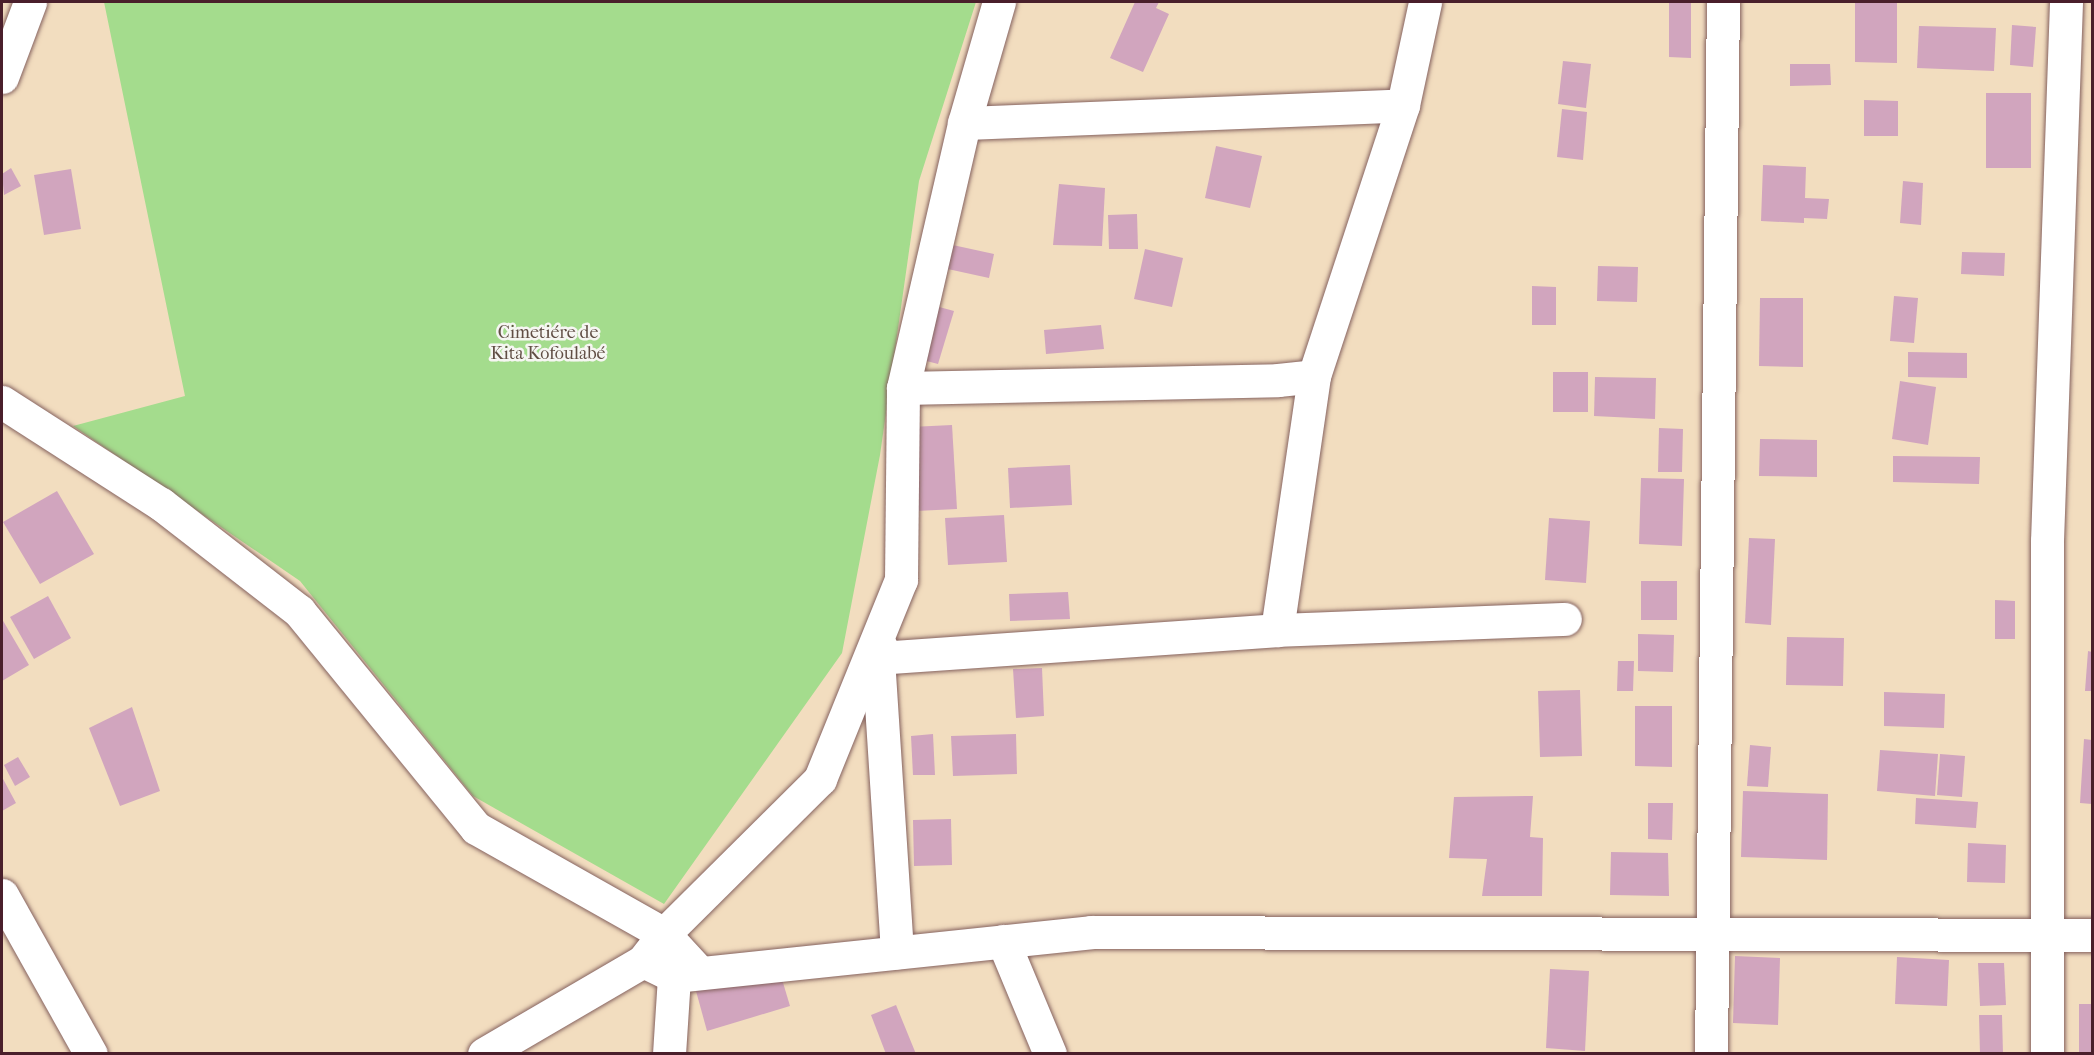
<!DOCTYPE html>
<meta charset="utf-8">
<style>
body{margin:0}
#map{position:relative;width:2094px;height:1055px;overflow:hidden;background:#f2ddbf;font-family:"IM FELL French Canon",serif}
div>[style]{position:absolute}
[style*='--x']{left:calc(var(--x)*1px);top:calc(var(--y)*1px);width:calc(var(--w)*1px);rotate:calc(var(--a)*1deg)}
.green>*{inset:0;background:#a4dc8d}
.building>*{inset:0;background:#d1a5be}
.roads{filter:drop-shadow(0 0 2px #85625f) drop-shadow(0 0 2px #85625f)}
.minor>*{height:33px;margin:-16.5px;padding:0 16.5px;transform-origin:16.5px;border-radius:16.5px;background:#fff}
span{translate:-50% -50%;white-space:nowrap;text-align:center;line-height:1.15;-webkit-text-stroke:5px #f6f6f2;paint-order:stroke}
.park-label{font-size:18px;color:#604e44}
.frame{position:absolute;inset:0;border:3px solid #4a1f2b;pointer-events:none}
</style>
<div id="map">
<div class="green">
<i style="clip-path:polygon(104px 2px,976px 2px,919px 181px,880px 455px,842px 653px,664px 904px,473px 796px,300px 581px,73px 426px,185px 396px)"></i>
</div>
<div class="building">
<i style="clip-path:polygon(1135px 2px,1159px 2px,1156px 8px,1169px 14px,1143px 72px,1110px 58px)"></i>
<i style="clip-path:polygon(1669px 2px,1691px 2px,1691px 58px,1669px 57px)"></i>
<i style="clip-path:polygon(1855px 2px,1897px 2px,1897px 63px,1855px 62px)"></i>
<i style="clip-path:polygon(2012px 25px,2036px 27px,2033px 67px,2010px 65px)"></i>
<i style="clip-path:polygon(1919px 26px,1996px 28px,1994px 71px,1917px 68px)"></i>
<i style="clip-path:polygon(1563px 61px,1591px 64px,1586px 108px,1558px 104px)"></i>
<i style="clip-path:polygon(1790px 64px,1830px 64px,1831px 85px,1790px 86px)"></i>
<i style="clip-path:polygon(1986px 93px,2031px 93px,2031px 168px,1986px 168px)"></i>
<i style="clip-path:polygon(1864px 100px,1898px 101px,1898px 136px,1864px 136px)"></i>
<i style="clip-path:polygon(1562px 109px,1587px 112px,1583px 160px,1557px 157px)"></i>
<i style="clip-path:polygon(1216px 146px,1262px 156px,1250px 208px,1205px 198px)"></i>
<i style="clip-path:polygon(1763px 165px,1806px 167px,1805px 198px,1829px 199px,1827px 219px,1804px 218px,1804px 223px,1761px 221px)"></i>
<i style="clip-path:polygon(11px 168px,21px 186px,4px 195px,2px 174px)"></i>
<i style="clip-path:polygon(71px 169px,81px 229px,44px 235px,34px 175px)"></i>
<i style="clip-path:polygon(1903px 181px,1923px 183px,1921px 225px,1900px 223px)"></i>
<i style="clip-path:polygon(1059px 184px,1105px 188px,1102px 246px,1053px 245px)"></i>
<i style="clip-path:polygon(1137px 214px,1138px 249px,1109px 249px,1108px 215px)"></i>
<i style="clip-path:polygon(939px 242px,994px 254px,989px 278px,934px 266px)"></i>
<i style="clip-path:polygon(1145px 249px,1183px 258px,1172px 307px,1134px 299px)"></i>
<i style="clip-path:polygon(1962px 252px,2005px 253px,2004px 276px,1961px 274px)"></i>
<i style="clip-path:polygon(1598px 266px,1638px 267px,1637px 302px,1597px 301px)"></i>
<i style="clip-path:polygon(1532px 286px,1556px 287px,1556px 325px,1532px 325px)"></i>
<i style="clip-path:polygon(1894px 296px,1918px 298px,1914px 343px,1890px 341px)"></i>
<i style="clip-path:polygon(1760px 298px,1803px 298px,1803px 367px,1759px 366px)"></i>
<i style="clip-path:polygon(932px 305px,954px 311px,938px 364px,915px 358px)"></i>
<i style="clip-path:polygon(1101px 325px,1104px 349px,1046px 354px,1044px 330px)"></i>
<i style="clip-path:polygon(1908px 352px,1967px 353px,1967px 378px,1908px 377px)"></i>
<i style="clip-path:polygon(1553px 372px,1588px 372px,1588px 412px,1553px 412px)"></i>
<i style="clip-path:polygon(1595px 377px,1656px 378px,1655px 419px,1594px 416px)"></i>
<i style="clip-path:polygon(1900px 381px,1936px 387px,1928px 445px,1892px 439px)"></i>
<i style="clip-path:polygon(952px 425px,957px 509px,916px 511px,911px 427px)"></i>
<i style="clip-path:polygon(1659px 428px,1683px 429px,1682px 472px,1658px 472px)"></i>
<i style="clip-path:polygon(1760px 439px,1817px 440px,1817px 477px,1759px 476px)"></i>
<i style="clip-path:polygon(1893px 456px,1980px 457px,1979px 484px,1893px 482px)"></i>
<i style="clip-path:polygon(1070px 465px,1072px 505px,1010px 508px,1008px 468px)"></i>
<i style="clip-path:polygon(1641px 478px,1684px 479px,1682px 546px,1639px 544px)"></i>
<i style="clip-path:polygon(57px 491px,94px 554px,40px 584px,3px 522px)"></i>
<i style="clip-path:polygon(1004px 515px,1007px 562px,948px 565px,945px 518px)"></i>
<i style="clip-path:polygon(1549px 518px,1590px 521px,1586px 583px,1545px 580px)"></i>
<i style="clip-path:polygon(1749px 538px,1775px 539px,1771px 625px,1745px 623px)"></i>
<i style="clip-path:polygon(1641px 581px,1677px 581px,1677px 620px,1641px 620px)"></i>
<i style="clip-path:polygon(1068px 592px,1070px 619px,1010px 621px,1009px 594px)"></i>
<i style="clip-path:polygon(48px 596px,71px 638px,34px 659px,10px 617px)"></i>
<i style="clip-path:polygon(1995px 600px,2015px 601px,2015px 639px,1995px 639px)"></i>
<i style="clip-path:polygon(2px 619px,29px 665px,2px 681px)"></i>
<i style="clip-path:polygon(1638px 634px,1674px 635px,1673px 672px,1638px 671px)"></i>
<i style="clip-path:polygon(1787px 637px,1844px 638px,1843px 686px,1786px 685px)"></i>
<i style="clip-path:polygon(2088px 651px,2092px 652px,2092px 691px,2085px 691px)"></i>
<i style="clip-path:polygon(1618px 661px,1634px 661px,1633px 691px,1617px 691px)"></i>
<i style="clip-path:polygon(1042px 668px,1044px 716px,1016px 718px,1013px 669px)"></i>
<i style="clip-path:polygon(1580px 690px,1582px 756px,1540px 757px,1538px 691px)"></i>
<i style="clip-path:polygon(1884px 692px,1945px 694px,1944px 728px,1884px 726px)"></i>
<i style="clip-path:polygon(1635px 706px,1672px 706px,1672px 767px,1635px 766px)"></i>
<i style="clip-path:polygon(132px 707px,160px 791px,120px 806px,89px 728px)"></i>
<i style="clip-path:polygon(933px 734px,935px 775px,913px 775px,911px 736px)"></i>
<i style="clip-path:polygon(1016px 734px,1017px 774px,953px 776px,951px 736px)"></i>
<i style="clip-path:polygon(2084px 739px,2092px 740px,2092px 804px,2080px 803px)"></i>
<i style="clip-path:polygon(1750px 745px,1771px 747px,1768px 787px,1747px 786px)"></i>
<i style="clip-path:polygon(1880px 750px,1938px 754px,1935px 796px,1877px 791px)"></i>
<i style="clip-path:polygon(1940px 754px,1965px 756px,1962px 797px,1937px 795px)"></i>
<i style="clip-path:polygon(18px 757px,30px 777px,15px 786px,4px 765px)"></i>
<i style="clip-path:polygon(2px 777px,16px 803px,2px 811px)"></i>
<i style="clip-path:polygon(1743px 791px,1828px 794px,1827px 860px,1741px 857px)"></i>
<i style="clip-path:polygon(1533px 796px,1530px 837px,1543px 838px,1542px 896px,1482px 896px,1487px 859px,1449px 858px,1454px 797px)"></i>
<i style="clip-path:polygon(1916px 798px,1978px 802px,1976px 828px,1915px 824px)"></i>
<i style="clip-path:polygon(1648px 803px,1673px 803px,1672px 840px,1648px 839px)"></i>
<i style="clip-path:polygon(951px 819px,952px 865px,914px 866px,913px 820px)"></i>
<i style="clip-path:polygon(1968px 843px,2006px 845px,2005px 883px,1967px 882px)"></i>
<i style="clip-path:polygon(1611px 852px,1668px 853px,1669px 896px,1610px 895px)"></i>
<i style="clip-path:polygon(1735px 956px,1780px 958px,1778px 1025px,1733px 1023px)"></i>
<i style="clip-path:polygon(1897px 957px,1949px 960px,1947px 1006px,1895px 1004px)"></i>
<i style="clip-path:polygon(1978px 963px,2004px 963px,2006px 1005px,1980px 1006px)"></i>
<i style="clip-path:polygon(778px 966px,790px 1006px,707px 1031px,696px 991px)"></i>
<i style="clip-path:polygon(1550px 969px,1589px 971px,1585px 1051px,1546px 1048px)"></i>
<i style="clip-path:polygon(2079px 1004px,2092px 1004px,2092px 1054px,2079px 1054px)"></i>
<i style="clip-path:polygon(896px 1005px,916px 1054px,886px 1054px,871px 1015px)"></i>
<i style="clip-path:polygon(1979px 1015px,2002px 1015px,2003px 1054px,1980px 1054px)"></i>
</div>
<div class="roads">
<div class="minor">
<i style="--x:2;--y:77;--w:80;--a:-69.5"></i>
<i style="--x:964;--y:123;--w:439;--a:-2.3"></i>
<i style="--x:903;--y:388;--w:375;--a:-1.2"></i>
<i style="--x:1278;--y:380;--w:36;--a:-6"></i>
<i style="--x:2;--y:402;--w:189;--a:32.7"></i>
<i style="--x:161;--y:504;--w:175;--a:37.8"></i>
<i style="--x:299;--y:611;--w:280;--a:50.8"></i>
<i style="--x:476;--y:828;--w:216;--a:29.4"></i>
<i style="--x:664;--y:934;--w:53;--a:47.3"></i>
<i style="--x:1277;--y:630;--w:257;--a:-81.7"></i>
<i style="--x:1314;--y:376;--w:285;--a:-71.8"></i>
<i style="--x:1403;--y:105;--w:105;--a:-77.9"></i>
<i style="--x:881;--y:647;--w:11;--a:105"></i>
<i style="--x:878;--y:658;--w:295;--a:86.3"></i>
<i style="--x:878;--y:658;--w:400;--a:-4"></i>
<i style="--x:1277;--y:630;--w:288;--a:-2.2"></i>
<i style="--x:2;--y:895;--w:182;--a:60.8"></i>
<i style="--x:1003;--y:941;--w:122;--a:67.4"></i>
<i style="--x:643;--y:961;--w:34;--a:26"></i>
<i style="--x:674;--y:976;--w:419;--a:-6"></i>
<i style="--x:1091;--y:932;--w:1001;--a:0.17"></i>
<i style="--x:484;--y:1054;--w:184;--a:-30.3"></i>
<i style="--x:643;--y:961;--w:34;--a:-52"></i>
<i style="--x:664;--y:934;--w:220;--a:-44.8"></i>
<i style="--x:820;--y:779;--w:215;--a:-67.9"></i>
<i style="--x:901;--y:580;--w:192;--a:-89.4"></i>
<i style="--x:903;--y:388;--w:272;--a:-77"></i>
<i style="--x:964;--y:123;--w:126;--a:-73.9"></i>
<i style="--x:669;--y:1054;--w:78;--a:-86.3"></i>
<i style="--x:1711;--y:1054;--w:1052;--a:-89.35"></i>
<i style="--x:2047;--y:1054;--w:513;--a:-90"></i>
<i style="--x:2047;--y:541;--w:539;--a:-87.98"></i>
</div>
</div>
<div class="park-label">
<span style="left:548px;top:344px">Cimetiére de<br>Kita Kofoulabé</span>
</div>
<div class="frame"></div>
</div>
